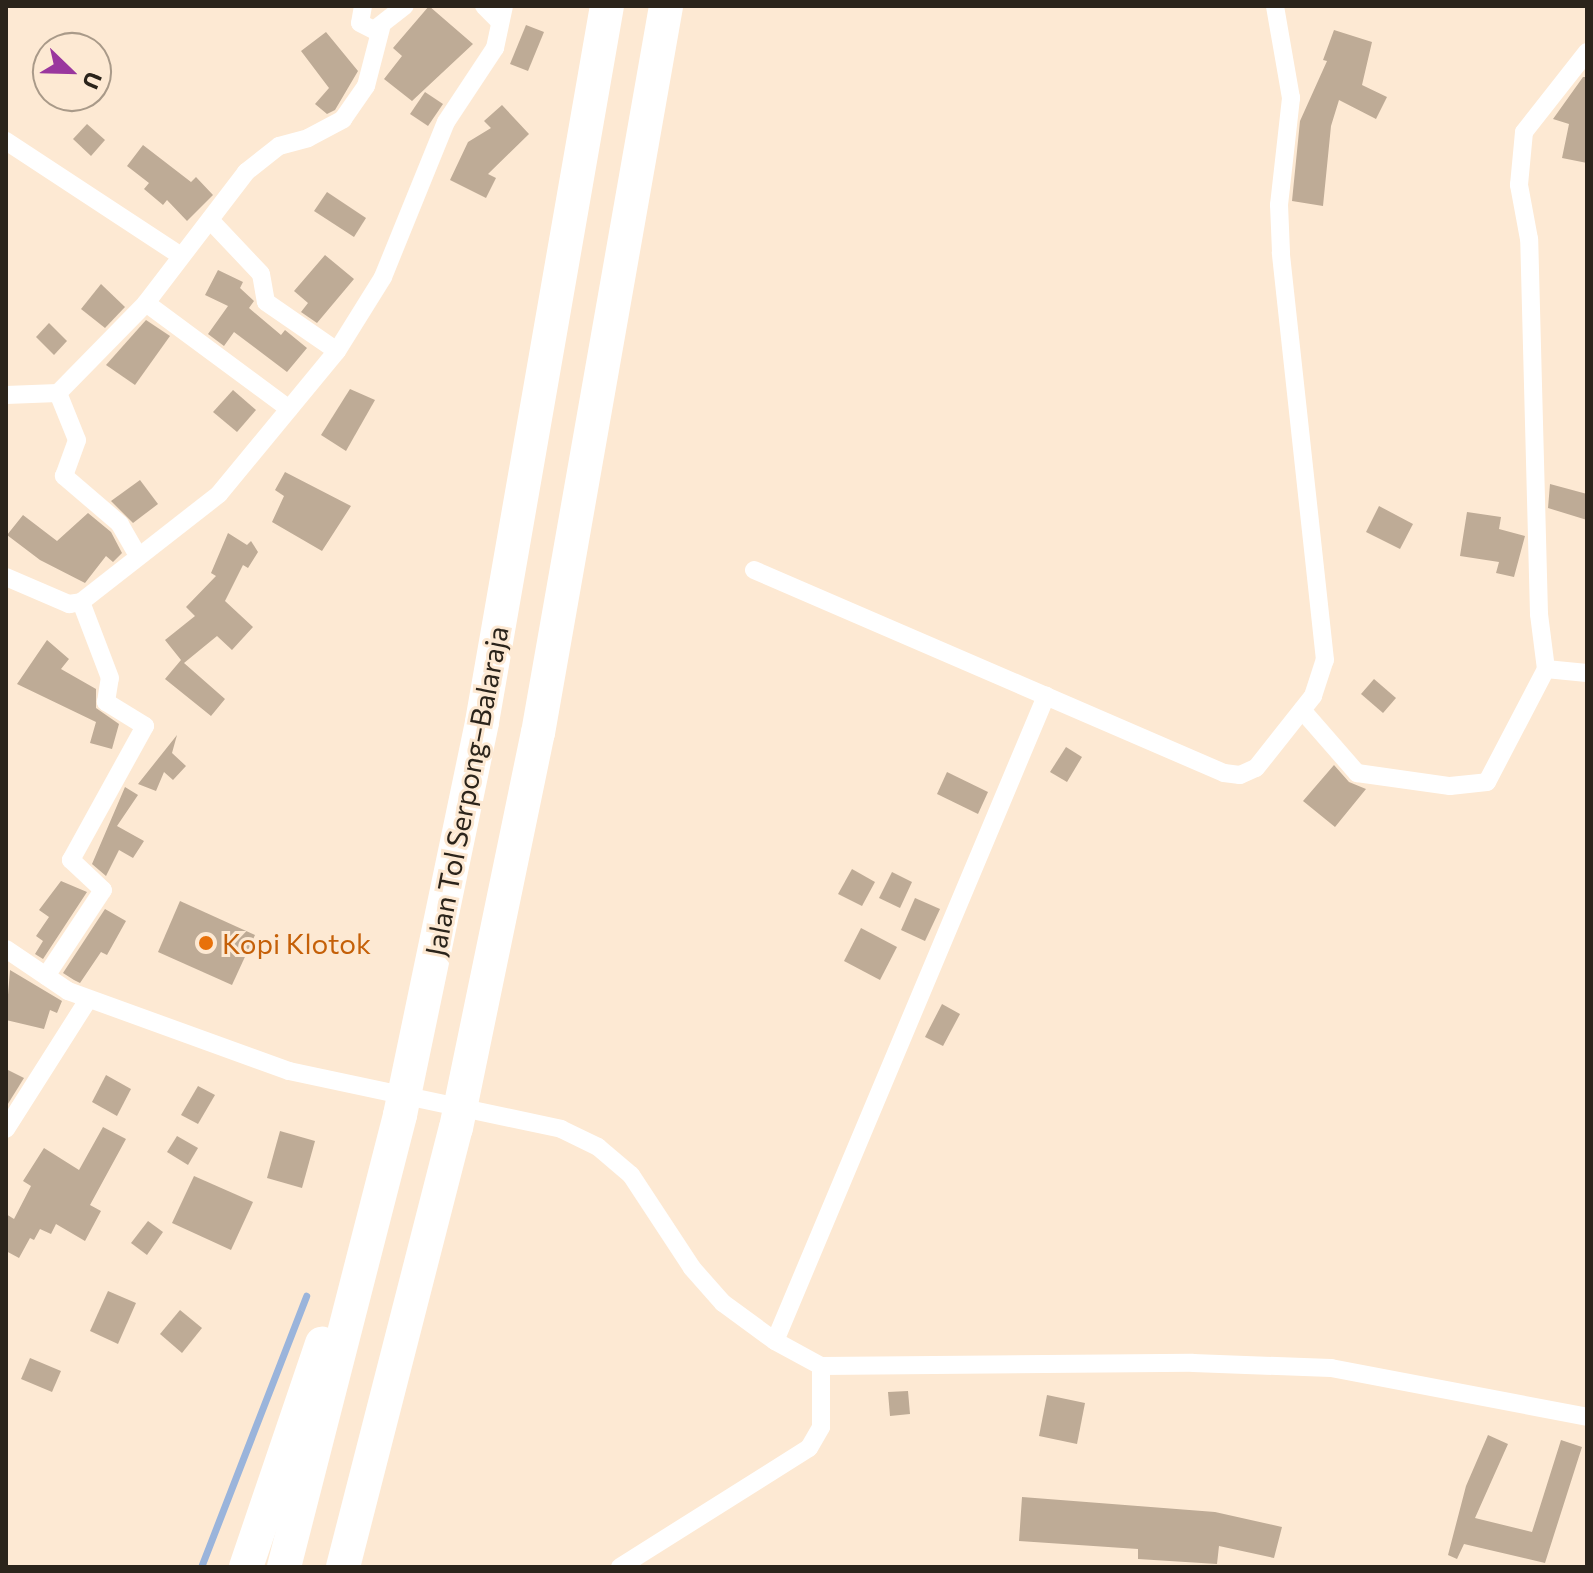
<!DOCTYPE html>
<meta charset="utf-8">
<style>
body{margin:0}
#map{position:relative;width:1593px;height:1573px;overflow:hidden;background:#fde9d3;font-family:Commissioner,sans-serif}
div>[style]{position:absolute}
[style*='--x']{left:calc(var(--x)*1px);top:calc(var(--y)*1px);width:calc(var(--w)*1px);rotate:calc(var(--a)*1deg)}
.stream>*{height:7px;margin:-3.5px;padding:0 3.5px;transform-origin:3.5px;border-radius:3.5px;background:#9ab4db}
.building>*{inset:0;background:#beab96}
.minor>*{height:18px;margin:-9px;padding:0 9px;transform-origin:9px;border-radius:9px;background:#fff}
.motorway>*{height:34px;margin:-17px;padding:0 17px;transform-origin:17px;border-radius:17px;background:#fff}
.dots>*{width:22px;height:22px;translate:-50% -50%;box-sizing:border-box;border:4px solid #fde9d3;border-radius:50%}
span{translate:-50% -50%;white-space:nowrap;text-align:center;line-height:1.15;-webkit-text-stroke:6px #fde9d3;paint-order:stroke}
.street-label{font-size:28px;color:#2b241b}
.food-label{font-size:28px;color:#c56008}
.left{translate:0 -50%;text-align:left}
.frame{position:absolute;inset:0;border:8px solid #2b241b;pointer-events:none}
.north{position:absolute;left:32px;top:32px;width:80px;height:80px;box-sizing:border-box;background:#fde9d3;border:2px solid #a99a89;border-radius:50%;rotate:113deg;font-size:22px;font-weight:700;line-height:32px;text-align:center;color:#2b241b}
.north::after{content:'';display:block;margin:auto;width:28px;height:36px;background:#9a379e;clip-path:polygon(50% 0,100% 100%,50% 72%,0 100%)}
</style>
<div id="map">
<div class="stream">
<i style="--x:201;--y:1567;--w:291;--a:-68.8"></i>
</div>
<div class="building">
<i style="clip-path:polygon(429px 6px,473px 44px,412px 101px,384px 79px,402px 56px,393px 48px)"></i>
<i style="clip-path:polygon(526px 25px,544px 32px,528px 71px,510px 64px)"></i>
<i style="clip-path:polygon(1334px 30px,1372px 42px,1362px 85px,1387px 97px,1376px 119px,1339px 100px,1331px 126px,1323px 206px,1292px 201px,1300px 121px,1327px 61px,1323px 60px)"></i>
<i style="clip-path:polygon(326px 32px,358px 71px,335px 110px,327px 114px,315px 104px,329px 88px,301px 51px)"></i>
<i style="clip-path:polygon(1583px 77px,1587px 77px,1587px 163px,1562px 158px,1569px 124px,1553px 119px)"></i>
<i style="clip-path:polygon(425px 92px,443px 104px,428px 126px,410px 114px)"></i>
<i style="clip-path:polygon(502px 105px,529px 134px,488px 174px,496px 178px,486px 198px,450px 180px,468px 142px,491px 128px,484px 121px)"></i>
<i style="clip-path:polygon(87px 124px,105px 140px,91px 156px,73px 139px)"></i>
<i style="clip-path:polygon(143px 145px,191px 182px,196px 177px,213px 195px,187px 221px,167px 200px,163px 205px,144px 189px,149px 183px,127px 166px)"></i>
<i style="clip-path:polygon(327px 192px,366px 218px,354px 237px,314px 211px)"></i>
<i style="clip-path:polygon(325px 255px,354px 279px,317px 323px,301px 312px,308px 303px,294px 291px)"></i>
<i style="clip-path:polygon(218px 270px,243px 282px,240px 288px,254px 301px,249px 308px,281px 335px,285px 330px,307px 348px,287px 372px,234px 332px,224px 346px,208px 334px,228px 306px,205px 295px)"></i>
<i style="clip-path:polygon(101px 284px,125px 307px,105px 328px,81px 309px)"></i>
<i style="clip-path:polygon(146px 320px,170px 336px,135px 385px,106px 365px)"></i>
<i style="clip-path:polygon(49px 323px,67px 341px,54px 355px,36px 337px)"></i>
<i style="clip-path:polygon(350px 389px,375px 400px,346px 451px,321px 435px)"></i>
<i style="clip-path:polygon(233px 390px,256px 410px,237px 432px,213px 412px)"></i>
<i style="clip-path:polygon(285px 472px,351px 506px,322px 551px,272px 522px,284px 496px,275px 490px)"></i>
<i style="clip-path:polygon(140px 480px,158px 504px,133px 523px,111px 501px)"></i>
<i style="clip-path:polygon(1550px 484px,1587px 494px,1587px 520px,1548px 508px)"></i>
<i style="clip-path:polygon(1379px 506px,1413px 524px,1400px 549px,1366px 532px)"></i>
<i style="clip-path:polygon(1467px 512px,1501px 517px,1499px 529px,1525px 536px,1514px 577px,1496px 573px,1499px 562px,1460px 556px)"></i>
<i style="clip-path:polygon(88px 513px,111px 532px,122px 553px,113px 562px,106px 556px,85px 583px,40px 560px,7px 535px,23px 515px,57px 541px)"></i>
<i style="clip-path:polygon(228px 533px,247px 545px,251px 541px,258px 552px,248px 568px,243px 565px,225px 601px,253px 627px,232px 650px,217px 636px,184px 663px,225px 699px,211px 716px,165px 679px,181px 660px,165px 640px,195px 616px,186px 607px,216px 576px,211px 573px)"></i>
<i style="clip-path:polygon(47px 640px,69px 659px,61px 669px,96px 689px,96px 708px,119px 724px,112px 749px,90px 743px,96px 722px,17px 684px)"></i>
<i style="clip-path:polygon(1374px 679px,1396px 698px,1383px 713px,1361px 694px)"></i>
<i style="clip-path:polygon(177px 735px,172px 753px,186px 766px,173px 780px,164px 772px,156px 791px,138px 784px)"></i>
<i style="clip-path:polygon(1066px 747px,1082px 757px,1067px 782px,1050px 772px)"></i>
<i style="clip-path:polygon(1334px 765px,1349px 782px,1366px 789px,1335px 827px,1303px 801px)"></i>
<i style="clip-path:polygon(947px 772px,988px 792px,978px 814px,937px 794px)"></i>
<i style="clip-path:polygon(125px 787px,138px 795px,117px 826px,144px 841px,133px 858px,119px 850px,106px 876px,92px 864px)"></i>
<i style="clip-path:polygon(852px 869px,875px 882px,862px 906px,838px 894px)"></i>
<i style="clip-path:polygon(892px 872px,912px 882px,900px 908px,879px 898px)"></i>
<i style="clip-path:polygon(61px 881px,87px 892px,43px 959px,35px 954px,43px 941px,36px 936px,49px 917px,39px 910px)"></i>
<i style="clip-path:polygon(915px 898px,940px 909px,925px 941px,901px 930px)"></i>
<i style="clip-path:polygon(180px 901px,255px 935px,232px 985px,158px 952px)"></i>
<i style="clip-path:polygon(105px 909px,126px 921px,107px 955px,101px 952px,80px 983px,74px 980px,63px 973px)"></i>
<i style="clip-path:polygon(861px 928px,897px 947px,880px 980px,844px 961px)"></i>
<i style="clip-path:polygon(10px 970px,62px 1001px,57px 1013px,50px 1010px,44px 1029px,6px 1020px)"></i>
<i style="clip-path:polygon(942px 1004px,960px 1014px,943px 1046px,925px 1037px)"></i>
<i style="clip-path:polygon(6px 1069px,24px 1078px,6px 1107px)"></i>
<i style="clip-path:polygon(106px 1075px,131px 1089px,117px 1116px,92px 1102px)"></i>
<i style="clip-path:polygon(198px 1086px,215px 1095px,198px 1124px,181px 1115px)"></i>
<i style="clip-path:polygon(103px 1127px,126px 1139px,90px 1205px,101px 1211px,85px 1241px,56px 1224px,51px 1234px,40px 1229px,34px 1240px,30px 1238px,19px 1258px,6px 1251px,6px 1214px,14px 1219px,31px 1186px,23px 1181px,44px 1148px,79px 1170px)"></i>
<i style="clip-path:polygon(280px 1131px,315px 1141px,302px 1188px,267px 1178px)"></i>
<i style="clip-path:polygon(177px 1136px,198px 1148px,188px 1165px,167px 1152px)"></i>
<i style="clip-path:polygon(194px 1176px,253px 1202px,231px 1250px,172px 1223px)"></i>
<i style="clip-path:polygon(148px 1221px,163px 1232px,147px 1255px,131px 1243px)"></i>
<i style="clip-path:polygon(108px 1291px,136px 1303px,118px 1344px,90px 1331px)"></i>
<i style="clip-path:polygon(180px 1310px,202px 1328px,182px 1353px,160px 1334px)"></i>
<i style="clip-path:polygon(30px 1358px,61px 1371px,52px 1392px,21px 1379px)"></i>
<i style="clip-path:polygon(908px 1391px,910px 1414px,890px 1416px,888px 1392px)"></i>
<i style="clip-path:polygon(1047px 1395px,1085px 1403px,1077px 1444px,1039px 1436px)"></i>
<i style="clip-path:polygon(1488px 1435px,1508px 1444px,1475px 1518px,1532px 1532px,1561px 1440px,1582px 1447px,1545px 1563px,1464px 1544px,1457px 1559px,1448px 1555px,1466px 1486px)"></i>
<i style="clip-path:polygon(1022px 1497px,1215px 1512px,1282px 1527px,1274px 1558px,1219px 1546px,1217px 1564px,1138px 1559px,1138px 1549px,1019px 1541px)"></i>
</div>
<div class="minor">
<i style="--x:363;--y:6;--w:17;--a:100"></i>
<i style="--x:360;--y:23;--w:16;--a:27"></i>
<i style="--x:374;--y:30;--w:39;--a:-38"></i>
<i style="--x:484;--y:6;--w:20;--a:45"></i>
<i style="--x:6;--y:141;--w:209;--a:33.3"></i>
<i style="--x:210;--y:220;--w:74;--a:46.6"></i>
<i style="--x:261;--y:274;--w:28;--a:80"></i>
<i style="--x:266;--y:302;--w:86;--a:34.6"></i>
<i style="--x:146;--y:303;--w:178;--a:36.5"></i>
<i style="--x:6;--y:395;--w:52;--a:-2.2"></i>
<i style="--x:137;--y:554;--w:34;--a:-120"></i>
<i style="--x:120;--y:524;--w:74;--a:-139.4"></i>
<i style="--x:64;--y:476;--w:38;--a:-70"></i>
<i style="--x:77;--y:440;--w:51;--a:-112"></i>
<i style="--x:58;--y:393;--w:126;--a:-45.6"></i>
<i style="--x:146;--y:303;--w:165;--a:-52.6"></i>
<i style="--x:246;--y:172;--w:42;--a:-38.2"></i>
<i style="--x:279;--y:146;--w:30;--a:-15"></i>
<i style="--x:308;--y:138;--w:40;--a:-28"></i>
<i style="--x:343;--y:119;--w:40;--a:-55.1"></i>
<i style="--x:366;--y:86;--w:60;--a:-75.5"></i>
<i style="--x:754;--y:570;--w:512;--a:23.36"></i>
<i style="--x:1224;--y:773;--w:16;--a:7"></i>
<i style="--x:1240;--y:775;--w:17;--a:-24"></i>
<i style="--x:1256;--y:768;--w:92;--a:-51.6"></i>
<i style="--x:1313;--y:696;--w:38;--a:-72"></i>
<i style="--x:1325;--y:660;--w:410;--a:-96.2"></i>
<i style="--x:1281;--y:252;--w:47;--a:-92.4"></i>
<i style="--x:1279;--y:205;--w:108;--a:-83.6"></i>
<i style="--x:1291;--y:98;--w:93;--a:-99.9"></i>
<i style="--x:6;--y:577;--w:69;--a:23.2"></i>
<i style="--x:69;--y:604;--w:12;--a:-9"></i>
<i style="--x:81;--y:602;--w:175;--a:-38"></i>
<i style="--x:219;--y:494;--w:185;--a:-50.5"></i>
<i style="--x:337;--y:351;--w:87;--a:-58.1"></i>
<i style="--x:383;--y:277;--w:167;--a:-67.9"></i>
<i style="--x:446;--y:122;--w:89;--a:-56.5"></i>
<i style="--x:495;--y:48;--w:43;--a:-77.9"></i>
<i style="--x:1546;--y:669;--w:41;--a:5.6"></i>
<i style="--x:1302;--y:710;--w:84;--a:48.9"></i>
<i style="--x:1357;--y:773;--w:94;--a:8"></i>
<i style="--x:1450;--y:786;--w:37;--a:-6"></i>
<i style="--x:1487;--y:782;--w:127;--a:-62.4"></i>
<i style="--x:1546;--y:669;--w:55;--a:-97.3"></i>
<i style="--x:1539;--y:614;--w:375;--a:-91.5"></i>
<i style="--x:1529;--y:239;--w:55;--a:-100.5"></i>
<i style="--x:1519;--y:185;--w:53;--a:-84.6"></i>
<i style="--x:1524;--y:132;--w:102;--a:-51.8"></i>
<i style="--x:6;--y:949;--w:75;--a:34.1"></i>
<i style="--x:68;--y:991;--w:235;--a:19.9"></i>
<i style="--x:289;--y:1071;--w:278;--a:12"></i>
<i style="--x:561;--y:1129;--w:41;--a:25.9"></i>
<i style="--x:598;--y:1147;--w:43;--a:40.3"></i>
<i style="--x:631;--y:1175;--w:111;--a:56.7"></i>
<i style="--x:692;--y:1268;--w:47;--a:48.5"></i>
<i style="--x:723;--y:1303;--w:64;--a:36.2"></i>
<i style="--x:775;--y:1341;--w:52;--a:28.5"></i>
<i style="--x:821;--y:1366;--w:372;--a:-0.5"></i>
<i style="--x:1193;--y:1363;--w:138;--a:2.1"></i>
<i style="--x:1331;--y:1368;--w:261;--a:10.8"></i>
<i style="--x:46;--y:976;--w:103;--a:-56.5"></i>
<i style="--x:103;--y:890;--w:44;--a:-136.8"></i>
<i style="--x:71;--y:860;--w:153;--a:-61.1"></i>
<i style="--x:145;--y:726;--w:46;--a:-148.4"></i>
<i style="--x:106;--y:702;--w:24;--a:-81"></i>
<i style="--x:110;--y:678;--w:81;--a:-110.9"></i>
<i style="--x:6;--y:1129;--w:153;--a:-57.6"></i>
<i style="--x:775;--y:1341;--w:700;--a:-67.21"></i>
<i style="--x:620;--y:1567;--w:223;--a:-32.2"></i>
<i style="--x:809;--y:1448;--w:24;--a:-60"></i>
<i style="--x:821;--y:1427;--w:61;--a:-90"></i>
</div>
<div class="motorway">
<i style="--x:246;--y:1567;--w:236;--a:-71.2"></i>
<i style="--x:284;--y:1567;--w:467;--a:-75.6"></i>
<i style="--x:400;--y:1115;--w:401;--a:-78.2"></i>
<i style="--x:482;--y:722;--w:727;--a:-80.1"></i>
<i style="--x:343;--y:1567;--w:453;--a:-75.6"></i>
<i style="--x:456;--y:1128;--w:403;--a:-78.3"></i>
<i style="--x:538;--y:733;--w:738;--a:-80.01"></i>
</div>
<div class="dots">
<i style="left:206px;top:943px;background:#e8710a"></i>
</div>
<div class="street-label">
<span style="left:466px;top:791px;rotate:-79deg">Jalan Tol Serpong–Balaraja</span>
</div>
<div class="food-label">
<span class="left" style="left:222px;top:943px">Kopi Klotok</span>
</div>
<div class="frame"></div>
<div class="north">U</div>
</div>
